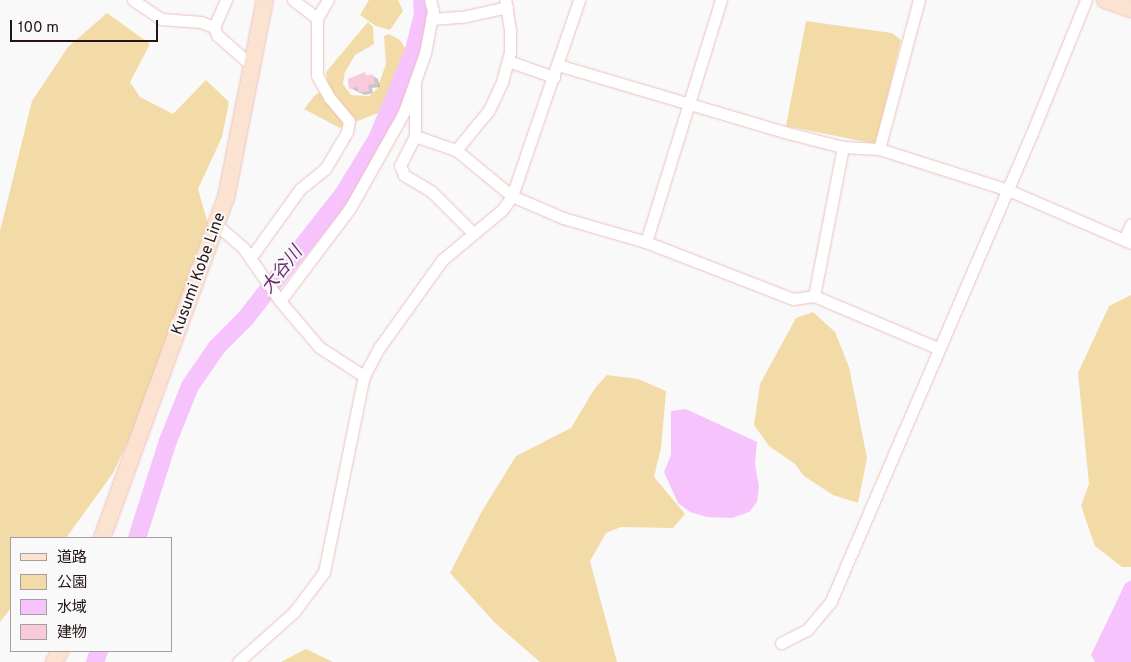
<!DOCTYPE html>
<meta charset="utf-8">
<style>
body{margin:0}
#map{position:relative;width:1131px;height:662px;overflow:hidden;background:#f9f9f9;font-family:Overpass,"Noto Sans JP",sans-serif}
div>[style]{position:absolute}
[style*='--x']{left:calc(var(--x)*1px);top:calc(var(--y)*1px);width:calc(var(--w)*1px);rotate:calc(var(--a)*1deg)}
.green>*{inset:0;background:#f3dba7}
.water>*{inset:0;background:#f6c3fc}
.shadow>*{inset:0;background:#0003}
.river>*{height:18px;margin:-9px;padding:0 9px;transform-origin:9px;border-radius:9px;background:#f6c3fc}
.building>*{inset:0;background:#f8cadb}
.roads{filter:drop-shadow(0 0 1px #ecc1bd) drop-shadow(0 0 1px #ecc1bd)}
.minor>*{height:11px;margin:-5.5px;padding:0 5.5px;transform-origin:5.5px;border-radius:5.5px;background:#fff}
.secondary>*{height:16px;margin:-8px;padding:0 8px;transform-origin:8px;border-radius:8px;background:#fce3d1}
span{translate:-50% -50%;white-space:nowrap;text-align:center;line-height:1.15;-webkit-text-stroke:4px #f9f9f9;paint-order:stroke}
.street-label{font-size:16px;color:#241514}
.water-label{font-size:18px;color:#692d70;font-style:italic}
.legend{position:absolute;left:10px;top:537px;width:162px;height:115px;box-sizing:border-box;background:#f9f9f9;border:1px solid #a49e9d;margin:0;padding:6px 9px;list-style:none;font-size:15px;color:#241514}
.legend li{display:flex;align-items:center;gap:10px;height:25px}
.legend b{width:25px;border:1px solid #a49e9d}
.scale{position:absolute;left:10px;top:20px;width:148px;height:22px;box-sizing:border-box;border:2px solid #241514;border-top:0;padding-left:6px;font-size:15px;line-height:18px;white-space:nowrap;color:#241514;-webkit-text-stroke:4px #f9f9f9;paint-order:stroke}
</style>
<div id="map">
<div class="green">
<i style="clip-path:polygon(369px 0,398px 0,403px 11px,390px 30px,376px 26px,360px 15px)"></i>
<i style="clip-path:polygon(107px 13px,150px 44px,130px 82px,140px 97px,173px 114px,206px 80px,229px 102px,222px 137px,198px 189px,208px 224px,135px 427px,113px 473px,66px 538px,11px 538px,11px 608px,0 622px,0 231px,32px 101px,68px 47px)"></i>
<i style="clip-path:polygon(806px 21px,892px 33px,901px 40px,876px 144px,786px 126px)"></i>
<i style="clip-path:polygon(368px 22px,373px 27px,374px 44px,355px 55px,345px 72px,343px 84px,351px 95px,369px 96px,377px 89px,386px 64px,384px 36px,389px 34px,400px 40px,408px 52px,383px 111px,340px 128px,304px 109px,315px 95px,328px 88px,326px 72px)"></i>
<i style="clip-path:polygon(1131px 295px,1131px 567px,1122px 567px,1095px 546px,1081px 506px,1089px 484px,1078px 373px,1109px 306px)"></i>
<i style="clip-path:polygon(813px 312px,835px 332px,849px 367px,867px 458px,858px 503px,833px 495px,804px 476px,795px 464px,769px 446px,754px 425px,760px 384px,796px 318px)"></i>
<i style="clip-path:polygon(607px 375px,638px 379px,666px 391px,661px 448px,654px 477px,685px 514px,673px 528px,621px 527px,606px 533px,590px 561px,617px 662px,540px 662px,494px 622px,450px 573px,482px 511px,516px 456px,571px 428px,595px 388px)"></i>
<i style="clip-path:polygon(306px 649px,333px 662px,281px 662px)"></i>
</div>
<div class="water">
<i style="clip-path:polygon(686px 409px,757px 442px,755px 464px,759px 487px,757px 502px,749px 512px,732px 518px,707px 517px,690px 512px,678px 503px,664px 472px,671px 455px,671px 411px)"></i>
<i style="clip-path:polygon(1131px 580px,1131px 662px,1095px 662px,1091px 655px,1125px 584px)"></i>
</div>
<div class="shadow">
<i style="clip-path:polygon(358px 75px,373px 76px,378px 79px,380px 87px,372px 88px,373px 93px,365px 95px,356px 91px,351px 88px)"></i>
</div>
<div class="river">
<i style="--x:137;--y:538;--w:102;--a:-72.3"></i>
<i style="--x:168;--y:441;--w:59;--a:-68.2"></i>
<i style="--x:190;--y:386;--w:47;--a:-55.3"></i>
<i style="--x:217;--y:347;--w:40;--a:-45"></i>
<i style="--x:245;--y:319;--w:160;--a:-51.8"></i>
<i style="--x:344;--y:193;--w:63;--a:-58.6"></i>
<i style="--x:377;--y:139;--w:96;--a:-67.4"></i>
<i style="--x:414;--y:50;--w:37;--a:-76"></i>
<i style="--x:423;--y:14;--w:14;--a:-94"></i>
<i style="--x:95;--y:662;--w:12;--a:-70"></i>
</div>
<div class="building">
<i style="clip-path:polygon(365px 72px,366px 76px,373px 74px,375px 84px,368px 85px,369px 91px,359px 93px,358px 87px,349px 89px,348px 79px)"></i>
</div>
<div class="roads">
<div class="minor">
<i style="--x:133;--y:0;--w:34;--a:34"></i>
<i style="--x:161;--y:19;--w:40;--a:4.3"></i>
<i style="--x:201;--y:22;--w:14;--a:21"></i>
<i style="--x:214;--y:27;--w:30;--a:-66"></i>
<i style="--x:317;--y:18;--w:21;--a:-59"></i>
<i style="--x:431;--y:19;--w:31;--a:-4"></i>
<i style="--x:462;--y:17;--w:46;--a:-12.5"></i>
<i style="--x:214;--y:27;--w:9;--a:69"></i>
<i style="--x:217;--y:35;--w:45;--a:41.4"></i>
<i style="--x:508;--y:61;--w:49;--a:19.2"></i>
<i style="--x:558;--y:65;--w:236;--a:16.5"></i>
<i style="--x:784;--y:132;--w:61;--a:14.3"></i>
<i style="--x:843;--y:147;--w:36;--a:3"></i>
<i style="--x:879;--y:149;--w:135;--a:17.6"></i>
<i style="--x:1008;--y:190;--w:134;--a:23.3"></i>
<i style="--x:415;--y:83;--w:53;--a:90"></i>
<i style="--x:415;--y:136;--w:43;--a:18.9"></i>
<i style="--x:456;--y:150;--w:72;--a:39.4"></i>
<i style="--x:512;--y:196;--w:56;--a:23.3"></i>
<i style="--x:563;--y:218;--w:86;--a:16.1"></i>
<i style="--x:646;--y:242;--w:158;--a:21.2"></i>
<i style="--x:793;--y:299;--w:21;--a:-8"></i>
<i style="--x:814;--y:296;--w:134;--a:22.8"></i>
<i style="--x:415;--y:136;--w:33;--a:117"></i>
<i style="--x:400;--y:165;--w:11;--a:68"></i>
<i style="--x:404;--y:175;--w:33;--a:31"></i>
<i style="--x:432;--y:192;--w:58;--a:45"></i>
<i style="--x:879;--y:149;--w:154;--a:-75"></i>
<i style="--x:456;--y:150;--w:52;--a:-50.5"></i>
<i style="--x:489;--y:110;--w:31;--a:-65"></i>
<i style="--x:502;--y:82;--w:30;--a:-75"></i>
<i style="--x:510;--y:53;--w:23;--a:-90"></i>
<i style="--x:510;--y:30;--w:30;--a:-99"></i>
<i style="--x:218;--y:226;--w:35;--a:41"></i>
<i style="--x:244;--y:249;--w:63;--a:55.3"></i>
<i style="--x:280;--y:301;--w:60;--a:49.7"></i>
<i style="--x:319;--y:347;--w:54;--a:32.8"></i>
<i style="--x:1124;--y:240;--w:17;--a:-66"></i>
<i style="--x:646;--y:242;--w:253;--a:-72.8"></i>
<i style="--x:251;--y:257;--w:84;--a:-54.2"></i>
<i style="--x:300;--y:189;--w:32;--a:-39"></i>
<i style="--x:325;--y:169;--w:43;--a:-59.3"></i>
<i style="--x:347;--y:132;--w:11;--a:-80"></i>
<i style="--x:349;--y:121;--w:31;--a:-130"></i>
<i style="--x:329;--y:97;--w:25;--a:-119"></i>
<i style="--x:317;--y:75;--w:57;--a:-90"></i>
<i style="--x:317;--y:18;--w:30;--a:-143"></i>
<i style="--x:814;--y:296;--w:152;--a:-79"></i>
<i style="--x:280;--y:301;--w:116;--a:-53"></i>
<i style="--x:350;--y:208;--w:110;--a:-60.6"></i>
<i style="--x:404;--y:112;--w:63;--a:-70.4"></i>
<i style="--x:425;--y:53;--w:43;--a:-79.2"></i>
<i style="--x:433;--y:11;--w:11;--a:-105"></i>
<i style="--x:781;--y:643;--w:29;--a:-27"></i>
<i style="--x:807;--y:630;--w:38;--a:-50"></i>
<i style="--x:831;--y:601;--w:509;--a:-66.76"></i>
<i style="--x:1032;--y:133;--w:144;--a:-67.9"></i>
<i style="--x:238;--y:662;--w:75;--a:-41.8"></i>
<i style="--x:294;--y:612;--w:50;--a:-53.1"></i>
<i style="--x:324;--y:572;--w:200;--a:-78.5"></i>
<i style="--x:364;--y:376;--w:32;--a:-62"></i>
<i style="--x:379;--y:348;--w:108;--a:-54.4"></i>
<i style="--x:442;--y:260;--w:78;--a:-39.8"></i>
<i style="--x:502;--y:210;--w:17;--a:-54"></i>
<i style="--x:512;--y:196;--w:207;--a:-71.1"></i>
</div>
<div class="secondary">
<i style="--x:1105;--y:0;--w:28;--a:19"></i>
<i style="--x:102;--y:538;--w:362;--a:-70"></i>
<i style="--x:226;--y:198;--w:202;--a:-78.9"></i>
<i style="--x:54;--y:662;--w:13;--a:-61"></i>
</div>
</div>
<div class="street-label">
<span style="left:199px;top:274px;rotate:-70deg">Kusumi Kobe Line</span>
</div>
<div class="water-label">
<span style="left:283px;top:271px;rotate:-52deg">大谷川</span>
</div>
<ul class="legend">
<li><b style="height:6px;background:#fce3d1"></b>道路</li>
<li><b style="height:14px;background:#f3dba7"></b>公園</li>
<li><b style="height:14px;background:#f6c3fc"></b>水域</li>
<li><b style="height:14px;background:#f8cadb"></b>建物</li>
</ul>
<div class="scale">100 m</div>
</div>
